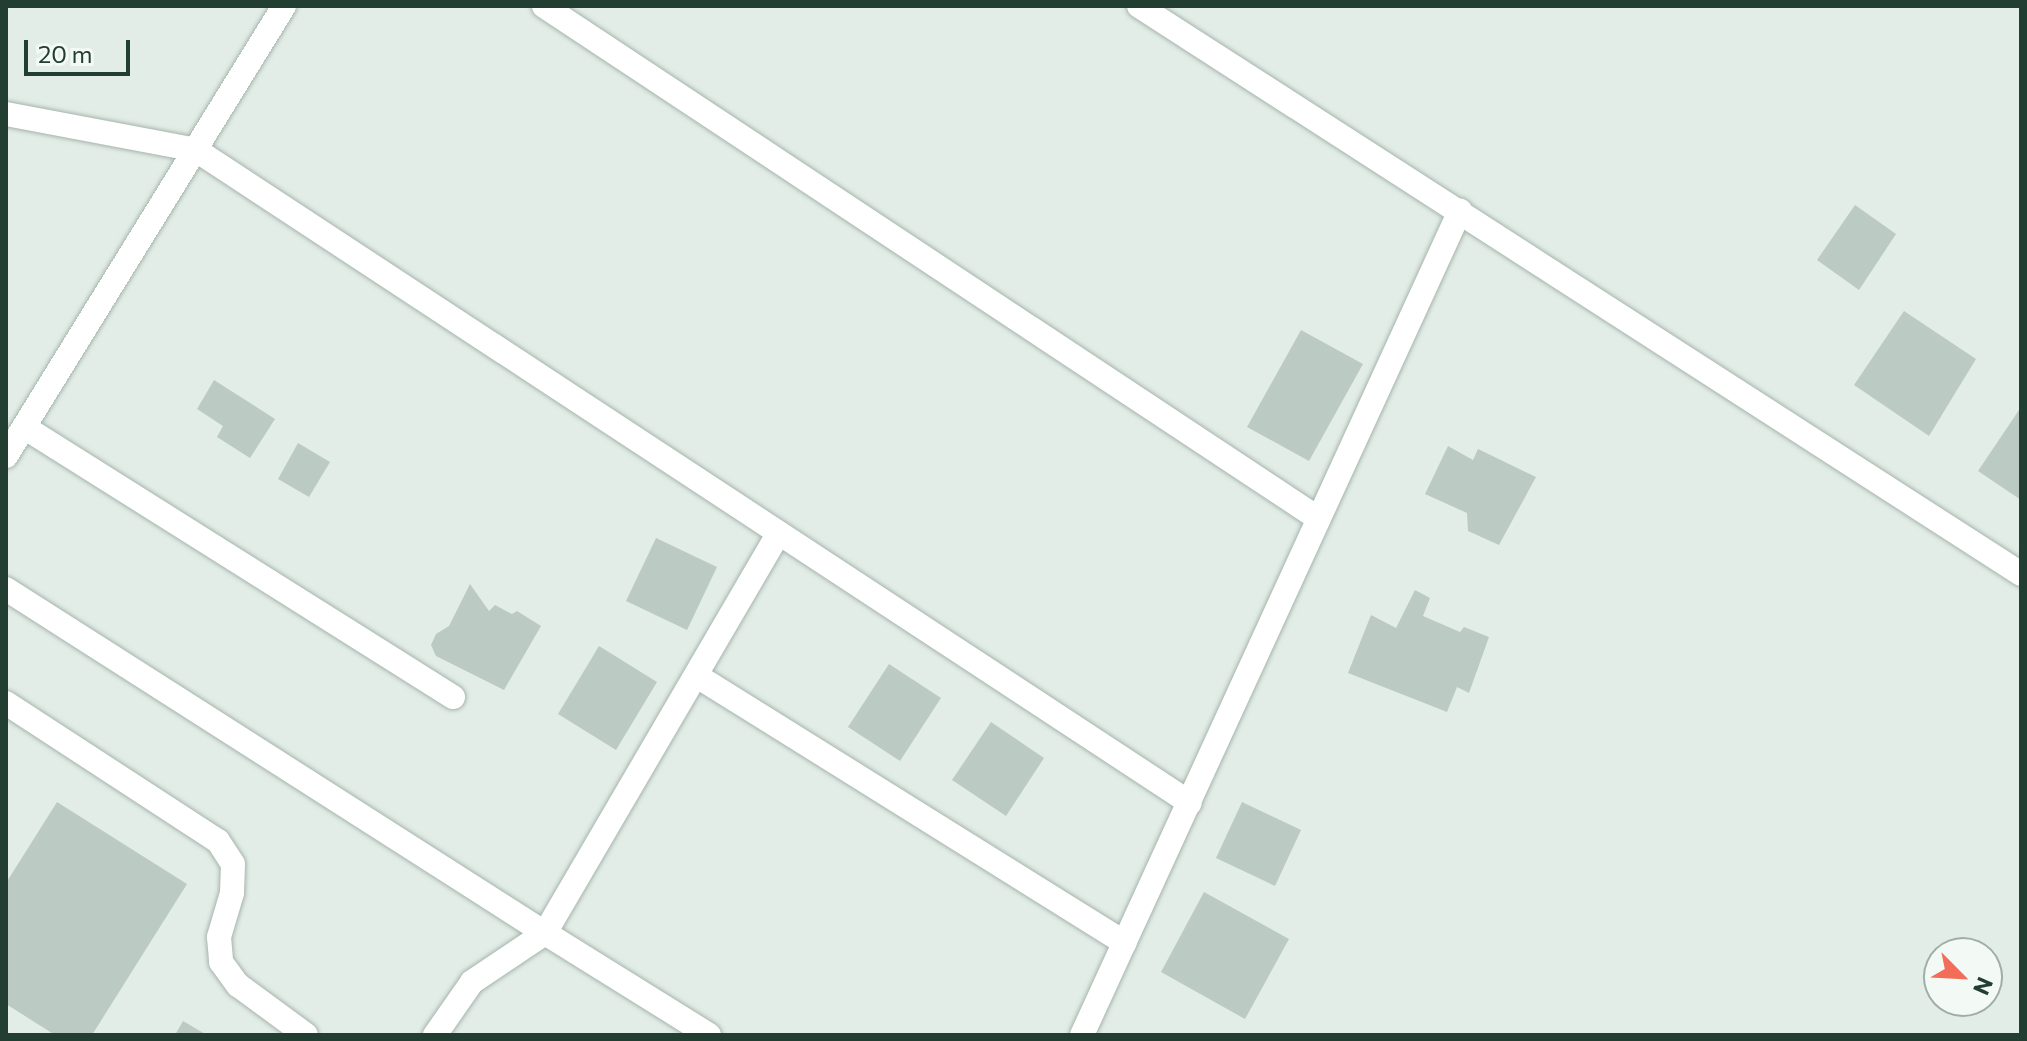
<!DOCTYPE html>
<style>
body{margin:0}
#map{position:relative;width:2027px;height:1041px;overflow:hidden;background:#e3ede7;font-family:Commissioner,sans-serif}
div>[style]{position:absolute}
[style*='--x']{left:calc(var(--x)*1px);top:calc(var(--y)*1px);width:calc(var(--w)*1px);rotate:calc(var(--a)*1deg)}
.building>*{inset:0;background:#bbcac3}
.roads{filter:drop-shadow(0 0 2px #a5b5ad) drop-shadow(0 0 2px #a5b5ad)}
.street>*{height:24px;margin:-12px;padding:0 12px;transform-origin:12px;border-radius:12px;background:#fff}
span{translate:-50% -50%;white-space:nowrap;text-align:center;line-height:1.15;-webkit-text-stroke:8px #f3f9f5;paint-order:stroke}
.frame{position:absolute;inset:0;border:8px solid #223e33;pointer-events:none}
.north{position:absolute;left:1923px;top:937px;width:80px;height:80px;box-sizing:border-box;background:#f3f9f5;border:2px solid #9faea7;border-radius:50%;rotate:114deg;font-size:22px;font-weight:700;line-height:32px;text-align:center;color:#223e33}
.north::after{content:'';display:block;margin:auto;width:28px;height:36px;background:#f36e5a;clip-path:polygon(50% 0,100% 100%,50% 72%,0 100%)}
.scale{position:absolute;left:24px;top:40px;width:106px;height:36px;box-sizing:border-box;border:4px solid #223e33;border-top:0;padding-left:10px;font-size:24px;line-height:28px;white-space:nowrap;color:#223e33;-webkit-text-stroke:6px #f3f9f5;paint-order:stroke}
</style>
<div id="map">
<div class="building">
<i style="clip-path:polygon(1855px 205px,1896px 234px,1859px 290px,1817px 260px)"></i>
<i style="clip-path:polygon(1904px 311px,1976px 359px,1929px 436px,1854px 385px)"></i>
<i style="clip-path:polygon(1301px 330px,1363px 364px,1309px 461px,1247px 427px)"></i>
<i style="clip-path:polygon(214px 380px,275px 419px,250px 458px,217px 437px,223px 426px,197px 409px)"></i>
<i style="clip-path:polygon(2021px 407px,2021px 500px,1978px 471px)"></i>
<i style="clip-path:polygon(298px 443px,330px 462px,309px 497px,278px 479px)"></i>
<i style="clip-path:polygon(1448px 446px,1473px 460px,1478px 449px,1536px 477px,1499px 545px,1468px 531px,1467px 513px,1425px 494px)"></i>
<i style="clip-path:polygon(656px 538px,717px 567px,687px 630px,626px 601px)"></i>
<i style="clip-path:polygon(470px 584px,489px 611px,495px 605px,512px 614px,517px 611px,541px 626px,504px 690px,436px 656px,431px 645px,436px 634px,449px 626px)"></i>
<i style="clip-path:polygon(1415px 590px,1430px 598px,1423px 616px,1460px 632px,1464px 627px,1489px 637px,1469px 693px,1457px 687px,1447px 712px,1348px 673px,1371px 615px,1396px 628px)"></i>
<i style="clip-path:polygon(599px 646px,657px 682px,616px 750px,558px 714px)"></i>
<i style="clip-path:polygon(889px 664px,941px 698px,900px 761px,848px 727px)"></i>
<i style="clip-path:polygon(991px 722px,1044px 758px,1006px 816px,952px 780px)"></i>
<i style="clip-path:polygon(57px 802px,187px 884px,92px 1035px,55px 1035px,6px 1004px,6px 883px)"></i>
<i style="clip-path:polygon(1242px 802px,1301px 830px,1275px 886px,1216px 858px)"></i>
<i style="clip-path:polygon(1204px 892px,1289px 939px,1245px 1019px,1161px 972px)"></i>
<i style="clip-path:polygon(183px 1021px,207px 1035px,175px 1035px)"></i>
</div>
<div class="roads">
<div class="street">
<i style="--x:544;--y:6;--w:929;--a:33.5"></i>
<i style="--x:1139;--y:6;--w:1049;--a:32.78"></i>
<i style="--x:6;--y:114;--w:193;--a:10.7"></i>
<i style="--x:196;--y:150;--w:1189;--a:33.3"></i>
<i style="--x:24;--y:427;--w:507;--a:32.19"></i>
<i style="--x:6;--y:456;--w:529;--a:-58.29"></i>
<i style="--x:6;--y:589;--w:639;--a:32.55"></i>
<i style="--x:545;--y:933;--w:88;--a:146.1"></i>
<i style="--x:472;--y:982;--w:65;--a:124.9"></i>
<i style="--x:697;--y:676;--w:504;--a:31.96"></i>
<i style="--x:6;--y:703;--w:253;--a:33.1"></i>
<i style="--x:218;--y:841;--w:27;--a:57"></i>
<i style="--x:233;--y:864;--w:29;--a:92"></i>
<i style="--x:232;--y:893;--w:46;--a:106.5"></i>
<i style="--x:219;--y:937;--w:25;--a:85"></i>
<i style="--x:221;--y:962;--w:29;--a:54"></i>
<i style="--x:238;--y:985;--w:84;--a:36.3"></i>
<i style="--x:709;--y:1035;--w:193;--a:-148.1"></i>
<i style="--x:545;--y:933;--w:463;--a:-59.7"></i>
<i style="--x:1082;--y:1035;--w:907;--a:-65.36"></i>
</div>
</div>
<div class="frame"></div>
<div class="north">N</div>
<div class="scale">20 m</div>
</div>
